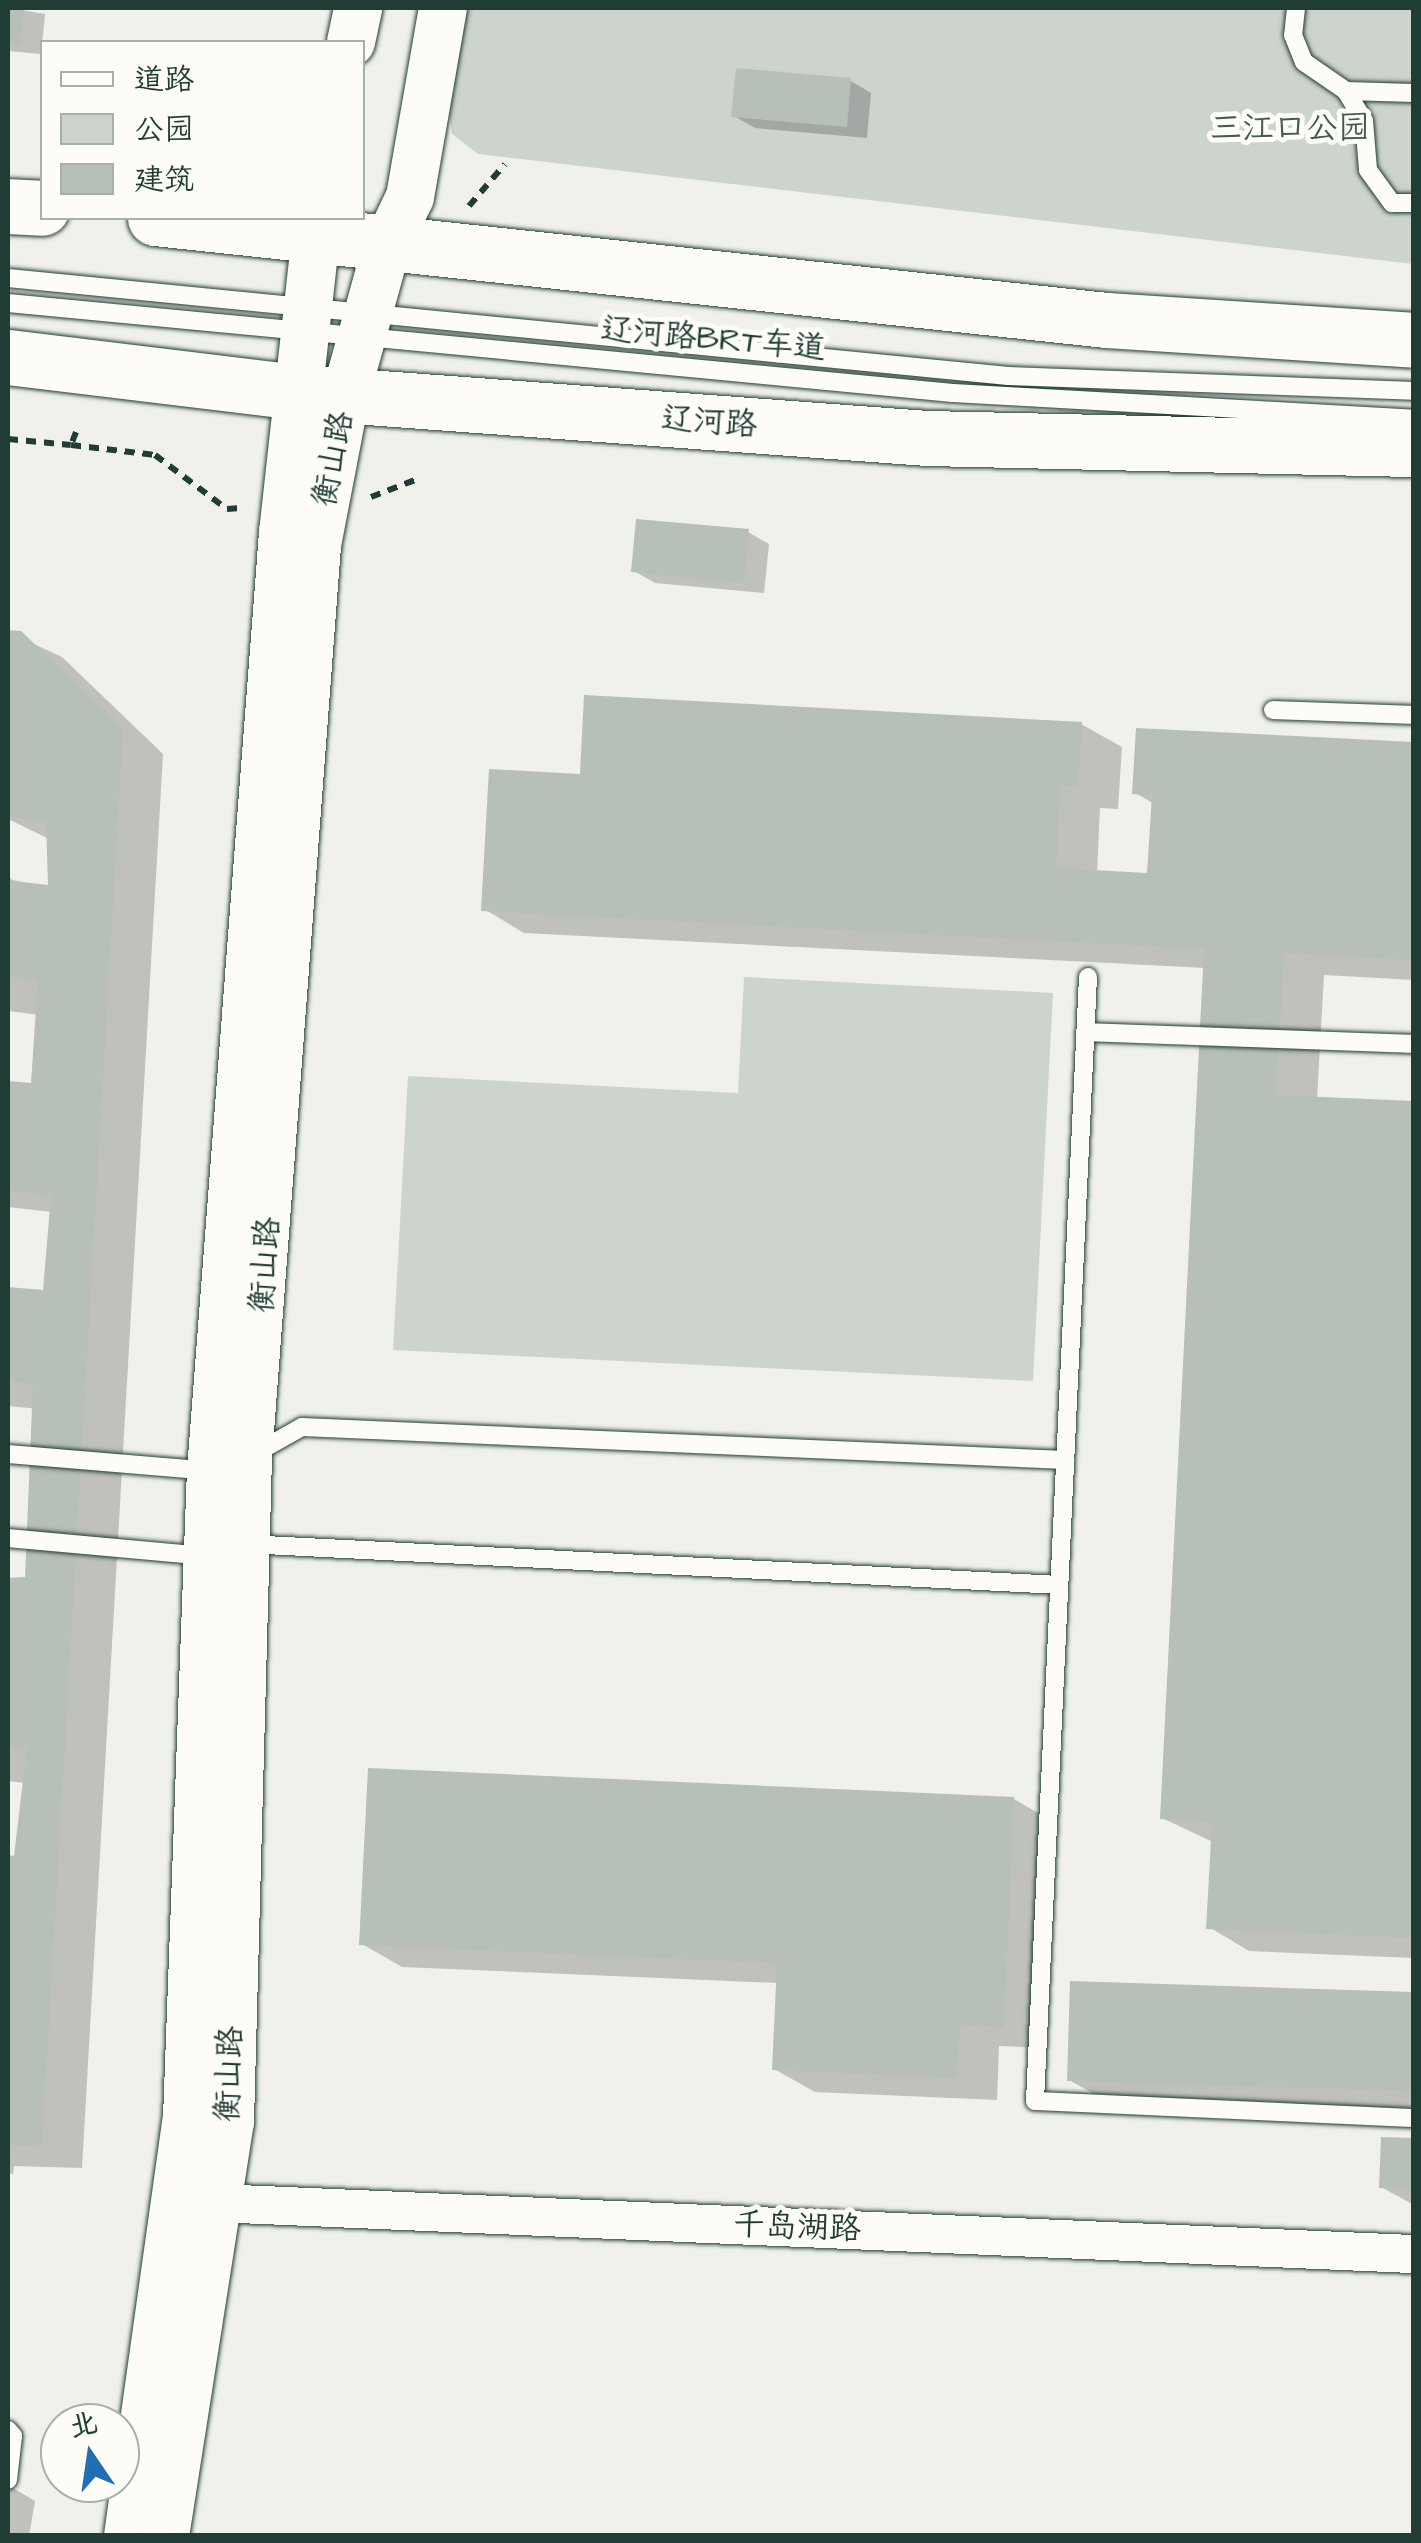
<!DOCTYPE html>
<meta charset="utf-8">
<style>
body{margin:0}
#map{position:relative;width:1421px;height:2543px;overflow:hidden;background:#f0f1eb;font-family:"Architects Daughter","LXGW WenKai TC",sans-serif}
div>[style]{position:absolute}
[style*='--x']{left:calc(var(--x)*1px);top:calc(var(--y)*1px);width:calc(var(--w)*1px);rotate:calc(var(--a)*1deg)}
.green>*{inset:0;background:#cdd3cd}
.shadow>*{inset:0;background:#0003}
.building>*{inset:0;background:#b6bfb8}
.path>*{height:6px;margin-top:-3px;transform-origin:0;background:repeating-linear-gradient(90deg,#1f3d34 0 10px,transparent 0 18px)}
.roads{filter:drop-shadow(0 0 2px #1f3d34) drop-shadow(0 0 2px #1f3d34)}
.service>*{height:18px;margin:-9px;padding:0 9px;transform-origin:9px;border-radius:9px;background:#fdfcf7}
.minor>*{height:38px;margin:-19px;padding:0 19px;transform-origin:19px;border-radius:19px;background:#fdfcf7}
.tertiary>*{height:48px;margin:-24px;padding:0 24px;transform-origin:24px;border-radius:24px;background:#fdfcf7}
.primary>*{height:55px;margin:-27.5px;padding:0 27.5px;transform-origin:27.5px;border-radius:27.5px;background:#fdfcf7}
span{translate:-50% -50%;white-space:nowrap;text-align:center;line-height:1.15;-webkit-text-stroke:10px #fdfcf7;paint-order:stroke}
.park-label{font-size:32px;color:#425b53}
.street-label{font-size:32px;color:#1f3d34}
.frame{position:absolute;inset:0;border:10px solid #1f3d34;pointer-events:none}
.legend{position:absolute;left:40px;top:40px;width:325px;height:180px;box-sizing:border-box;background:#fdfcf7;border:2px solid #a4b0a9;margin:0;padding:12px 18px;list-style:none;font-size:30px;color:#1f3d34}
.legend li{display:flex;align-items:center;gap:20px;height:50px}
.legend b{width:50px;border:2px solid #a4b0a9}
.north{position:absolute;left:40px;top:2403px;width:100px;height:100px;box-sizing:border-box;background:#fdfcf7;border:2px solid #a4b0a9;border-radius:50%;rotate:347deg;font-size:28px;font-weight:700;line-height:40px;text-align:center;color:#1f3d34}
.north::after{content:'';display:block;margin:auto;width:35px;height:45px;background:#1f6fb2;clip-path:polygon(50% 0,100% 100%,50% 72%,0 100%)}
</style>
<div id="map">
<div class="green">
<i style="clip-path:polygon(466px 8px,1413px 8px,1413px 264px,478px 154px,452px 134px,448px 99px)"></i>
<i style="clip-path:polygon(744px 977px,1053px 993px,1033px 1381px,393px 1350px,408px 1076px,738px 1093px)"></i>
</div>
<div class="shadow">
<i style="clip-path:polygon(8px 8px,45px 14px,41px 54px,8px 51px)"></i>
<i style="clip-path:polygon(851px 81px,871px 93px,867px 138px,755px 128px,734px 116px)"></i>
<i style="clip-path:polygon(748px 532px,769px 544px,764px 593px,655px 583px,634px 571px)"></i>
<i style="clip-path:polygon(8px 632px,62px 657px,163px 754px,82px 2168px,14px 2166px,13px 2174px,8px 2173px,8px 1858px,16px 1859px,25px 1783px,8px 1781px,8px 1580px,27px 1579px,39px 1409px,8px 1406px,8px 1290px,47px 1296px,52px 1212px,8px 1207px,8px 1083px,34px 1085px,40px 1015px,8px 1011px,8px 879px,51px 888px,49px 839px,8px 819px)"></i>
<i style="clip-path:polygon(1081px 724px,1122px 747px,1118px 809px,1100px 808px,1097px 873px,1149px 875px,1154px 804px,1134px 792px,1414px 745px,1414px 980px,1324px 975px,1317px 1099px,1414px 1104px,1414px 1958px,1249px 1951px,1209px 1927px,1213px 1842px,1162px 1818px,1206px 968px,524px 933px,484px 909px,582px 777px)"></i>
<i style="clip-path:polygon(1014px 1799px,1054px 1822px,1044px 2048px,999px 2046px,997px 2100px,815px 2092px,774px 2069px,778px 1983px,402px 1967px,362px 1944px)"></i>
<i style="clip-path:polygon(1414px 1994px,1414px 2112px,1110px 2103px,1069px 2080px)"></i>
<i style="clip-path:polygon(1414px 2141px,1414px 2205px,1381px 2187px)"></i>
<i style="clip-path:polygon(8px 2485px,35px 2501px,29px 2536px,8px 2536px)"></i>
</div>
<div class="building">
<i style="clip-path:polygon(8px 8px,24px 8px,21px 44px,8px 43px)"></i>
<i style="clip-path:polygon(736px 68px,851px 78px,847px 127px,731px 117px)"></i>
<i style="clip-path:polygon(636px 519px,749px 529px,744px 583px,631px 572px)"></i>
<i style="clip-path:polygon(8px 630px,21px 631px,123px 728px,42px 2146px,8px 2145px,8px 1855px,14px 1856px,27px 1747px,8px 1746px,8px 1578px,25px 1577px,33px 1384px,8px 1381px,8px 1287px,43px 1290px,51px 1196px,8px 1190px,8px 1081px,31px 1083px,38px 980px,12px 977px,8px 993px,8px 873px,12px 881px,48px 885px,46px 822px,8px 817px)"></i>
<i style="clip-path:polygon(584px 695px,1082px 722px,1078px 787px,1060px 786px,1056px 868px,1147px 873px,1152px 795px,1132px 794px,1136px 728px,1414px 742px,1414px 960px,1284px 953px,1276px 1095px,1414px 1101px,1414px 1938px,1206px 1929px,1212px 1822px,1160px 1819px,1204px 949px,481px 911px,489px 769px,580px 774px)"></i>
<i style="clip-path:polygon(368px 1768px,1014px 1797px,1004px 2027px,960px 2025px,957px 2078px,772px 2070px,777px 1963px,359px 1945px)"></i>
<i style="clip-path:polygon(1070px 1981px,1414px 1992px,1414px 2091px,1067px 2081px)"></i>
<i style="clip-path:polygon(1381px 2137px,1414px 2138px,1414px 2189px,1379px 2188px)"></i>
</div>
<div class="path">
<i style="--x:469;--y:206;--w:55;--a:-49.4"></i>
<i style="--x:76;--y:432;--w:14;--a:111"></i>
<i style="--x:71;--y:445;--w:85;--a:6.8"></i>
<i style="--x:155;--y:455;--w:90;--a:36.9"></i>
<i style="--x:227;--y:509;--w:14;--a:-4"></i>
<i style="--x:8;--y:439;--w:63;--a:5.4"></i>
<i style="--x:371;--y:497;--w:53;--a:-21.2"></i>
</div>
<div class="roads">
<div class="service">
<i style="--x:1296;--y:8;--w:27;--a:96"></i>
<i style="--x:1293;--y:35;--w:29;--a:68"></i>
<i style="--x:1304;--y:62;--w:51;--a:34.6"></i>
<i style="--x:1346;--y:91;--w:35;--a:59"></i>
<i style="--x:1364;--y:121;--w:49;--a:85.3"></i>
<i style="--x:1368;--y:170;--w:41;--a:54"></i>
<i style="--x:1392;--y:203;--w:22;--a:0"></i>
<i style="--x:1346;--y:91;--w:68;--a:1.7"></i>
<i style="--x:8;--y:278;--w:1005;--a:5.6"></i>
<i style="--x:1008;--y:376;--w:406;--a:2.1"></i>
<i style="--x:8;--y:303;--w:949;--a:5.44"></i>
<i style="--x:953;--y:393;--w:462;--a:3.2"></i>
<i style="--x:1273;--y:710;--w:141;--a:2"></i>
<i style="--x:1088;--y:977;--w:1125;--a:92.7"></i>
<i style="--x:1035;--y:2101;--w:379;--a:2.6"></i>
<i style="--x:1086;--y:1032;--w:328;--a:2.1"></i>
<i style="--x:8;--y:1454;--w:204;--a:4.8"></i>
<i style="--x:254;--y:1454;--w:55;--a:-29.4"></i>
<i style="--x:302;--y:1427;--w:764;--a:2.48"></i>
<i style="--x:8;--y:1538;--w:199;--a:5.2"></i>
<i style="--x:245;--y:1544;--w:815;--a:2.88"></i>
<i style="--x:8;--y:2430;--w:8;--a:50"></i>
<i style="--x:13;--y:2436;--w:44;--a:96.5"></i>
</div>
<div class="minor">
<i style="--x:192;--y:2202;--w:1223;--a:2.44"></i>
</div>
<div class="tertiary">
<i style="--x:351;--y:42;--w:35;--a:-78"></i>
<i style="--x:128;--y:2536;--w:422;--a:-82"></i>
<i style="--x:187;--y:2118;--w:647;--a:-87.88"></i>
<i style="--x:211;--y:1471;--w:941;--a:-85.61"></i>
<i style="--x:283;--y:533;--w:317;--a:-83.7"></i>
<i style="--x:165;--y:2536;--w:419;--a:-81.1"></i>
<i style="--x:230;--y:2122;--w:665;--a:-88.45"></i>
<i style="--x:248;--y:1457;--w:915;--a:-85.67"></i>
<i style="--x:317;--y:545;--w:154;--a:-79.1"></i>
<i style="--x:346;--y:394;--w:155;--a:-74.6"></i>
<i style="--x:387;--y:245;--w:53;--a:-64.4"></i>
<i style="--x:410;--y:197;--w:192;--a:-80.1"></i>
</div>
<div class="primary">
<i style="--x:8;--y:206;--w:34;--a:3"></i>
<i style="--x:155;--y:218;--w:957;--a:6.12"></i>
<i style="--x:1107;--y:320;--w:308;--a:3.7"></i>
<i style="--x:8;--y:357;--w:293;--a:6.9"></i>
<i style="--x:299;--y:392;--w:630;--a:4.19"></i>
<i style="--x:927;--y:438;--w:487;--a:1.3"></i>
</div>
</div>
<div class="park-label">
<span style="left:1290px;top:129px">三江口公园</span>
</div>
<div class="street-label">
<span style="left:713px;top:340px;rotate:5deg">辽河路BRT车道</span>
<span style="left:709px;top:423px;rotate:4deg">辽河路</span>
<span style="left:334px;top:459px;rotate:-79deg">衡山路</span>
<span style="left:266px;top:1265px;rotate:-86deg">衡山路</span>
<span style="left:230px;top:2074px;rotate:-88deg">衡山路</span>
<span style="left:797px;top:2228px;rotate:2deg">千岛湖路</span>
</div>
<div class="frame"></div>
<ul class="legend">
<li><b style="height:12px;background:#fdfcf7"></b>道路</li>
<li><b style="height:28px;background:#cdd3cd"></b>公园</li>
<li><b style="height:28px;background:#b6bfb8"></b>建筑</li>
</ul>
<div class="north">北</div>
</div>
